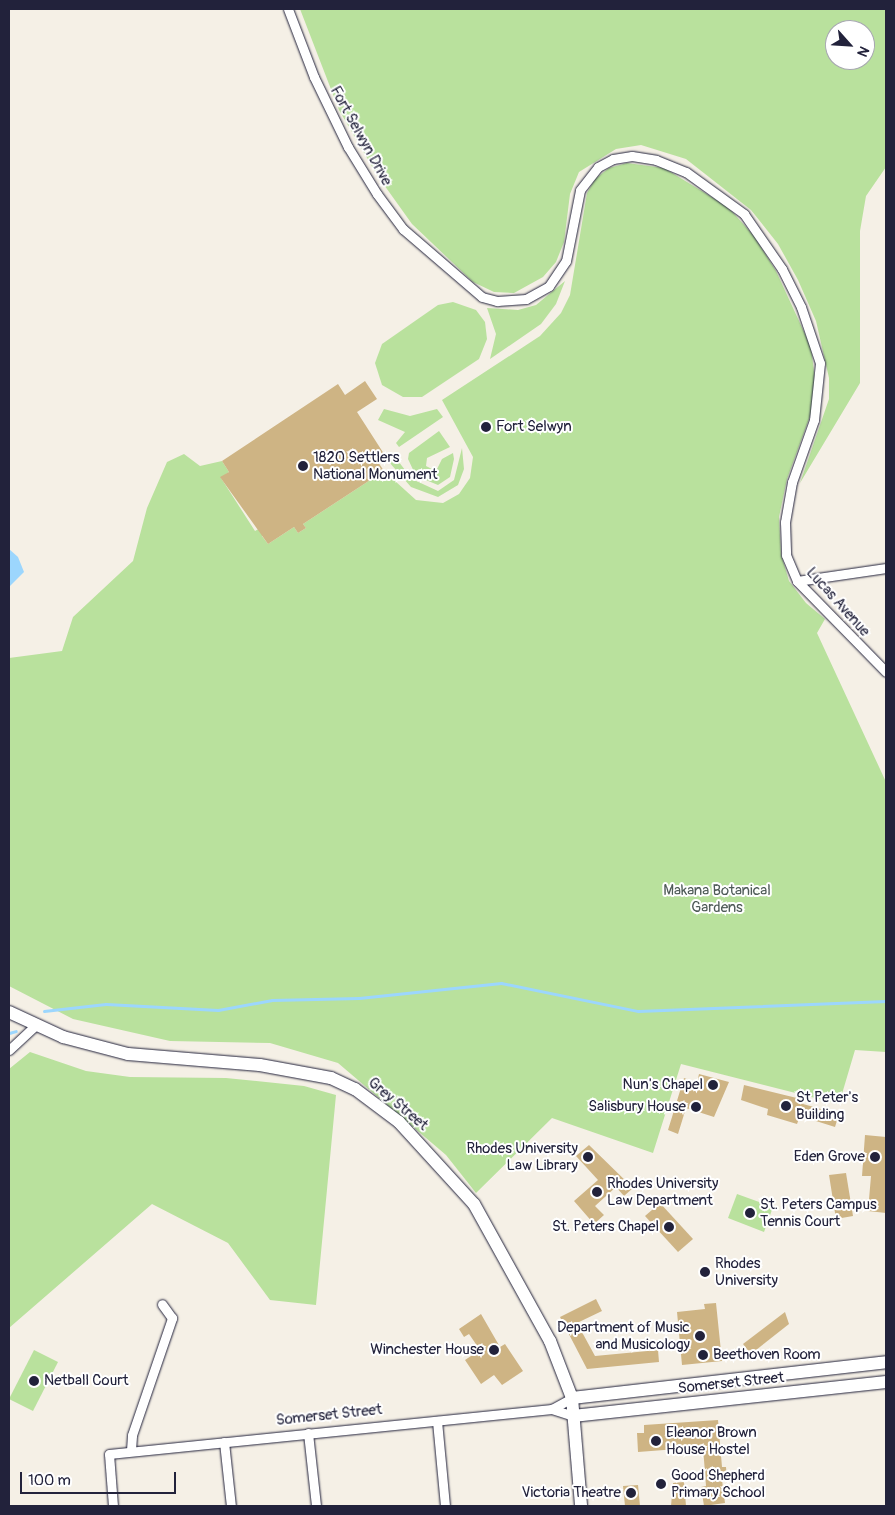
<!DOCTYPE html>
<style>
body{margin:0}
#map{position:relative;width:895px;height:1515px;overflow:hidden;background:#f5f0e6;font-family:Pangolin,sans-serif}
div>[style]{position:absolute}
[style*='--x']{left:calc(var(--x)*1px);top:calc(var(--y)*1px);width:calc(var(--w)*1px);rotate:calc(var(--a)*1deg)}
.green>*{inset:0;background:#b9e19d}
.water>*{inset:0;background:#9cd6fd}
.stream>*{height:3px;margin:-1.5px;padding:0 1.5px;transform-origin:1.5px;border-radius:1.5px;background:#9cd6fd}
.building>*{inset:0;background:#ceb484}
.roads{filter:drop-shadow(0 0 1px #22223b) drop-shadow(0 0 1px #22223b)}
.minor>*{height:9px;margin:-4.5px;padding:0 4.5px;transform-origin:4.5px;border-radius:4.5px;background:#fff}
.secondary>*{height:12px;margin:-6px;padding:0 6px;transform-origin:6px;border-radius:6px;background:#fff}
.dots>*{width:14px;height:14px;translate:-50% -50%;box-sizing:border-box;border:2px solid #fff;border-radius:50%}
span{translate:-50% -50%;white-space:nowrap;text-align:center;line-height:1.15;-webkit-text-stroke:4px #fff;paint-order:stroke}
.street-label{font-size:15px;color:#22223b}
.poi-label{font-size:15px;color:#22223b}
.left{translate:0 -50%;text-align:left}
.right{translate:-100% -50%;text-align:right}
.park-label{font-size:15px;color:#4f5b58}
.frame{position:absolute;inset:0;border:10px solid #22223b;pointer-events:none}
.north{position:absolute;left:825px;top:20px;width:50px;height:50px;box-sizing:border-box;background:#fff;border:1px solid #a7a7b1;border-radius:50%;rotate:116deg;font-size:14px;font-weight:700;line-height:20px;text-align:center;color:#22223b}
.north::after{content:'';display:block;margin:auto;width:18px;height:22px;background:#22223b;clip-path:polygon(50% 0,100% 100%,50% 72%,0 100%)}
.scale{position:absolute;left:20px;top:1472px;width:156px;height:22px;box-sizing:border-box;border:2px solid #22223b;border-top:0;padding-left:6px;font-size:15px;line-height:18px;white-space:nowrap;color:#22223b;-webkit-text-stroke:4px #fff;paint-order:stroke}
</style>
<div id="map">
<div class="green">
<i style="clip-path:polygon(evenodd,300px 9px,886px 9px,886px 167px,866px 196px,860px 231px,860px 383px,800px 483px,829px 399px,829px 378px,816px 321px,798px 280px,778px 244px,751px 210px,686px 159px,641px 145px,616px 149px,579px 172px,570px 194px,564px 242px,556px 262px,543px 277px,514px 293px,494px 292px,473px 282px,412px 224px,377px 175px,339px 110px,300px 9px,835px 30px,865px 30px,865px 60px,835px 60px,835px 30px)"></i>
<i style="clip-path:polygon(627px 163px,664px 168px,728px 207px,754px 236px,776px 271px,811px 347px,815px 380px,813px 408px,787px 479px,779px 517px,781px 554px,789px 581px,806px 603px,825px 619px,817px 633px,886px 782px,886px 1052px,855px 1050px,839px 1104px,681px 1064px,653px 1153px,552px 1118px,476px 1193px,446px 1155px,338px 1063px,270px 1043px,170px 1041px,73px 1019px,9px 986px,9px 658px,62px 651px,73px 617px,133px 561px,147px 508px,167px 462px,184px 454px,200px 466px,222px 461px,229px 472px,221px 478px,255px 531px,264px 526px,268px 532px,262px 536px,268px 544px,294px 527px,298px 533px,306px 528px,303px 524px,384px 471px,416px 500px,443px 503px,459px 494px,470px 478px,473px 457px,442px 400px,540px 336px,561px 313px,570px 295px,587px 193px,595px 179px,609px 168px)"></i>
<i style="clip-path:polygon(565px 281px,556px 304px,541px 324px,490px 359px,496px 334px,487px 308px,518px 310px,536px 305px)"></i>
<i style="clip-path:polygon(453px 302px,476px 310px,485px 322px,487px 339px,479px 359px,422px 397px,403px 397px,382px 385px,375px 363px,382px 344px,438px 305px)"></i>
<i style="clip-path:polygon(384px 409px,410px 416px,437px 409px,443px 417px,399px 447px,396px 443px,405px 432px,378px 420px)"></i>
<i style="clip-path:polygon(439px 431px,450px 447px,427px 458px,426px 466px,436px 471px,442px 459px,453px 453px,454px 459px,450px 477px,438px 485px,416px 476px,408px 459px,409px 453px)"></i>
<i style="clip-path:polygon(462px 448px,464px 469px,458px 485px,438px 497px,411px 487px,389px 462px,395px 457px,412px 479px,438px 491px,454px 480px)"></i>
<i style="clip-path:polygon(30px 1052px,86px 1071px,130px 1077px,226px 1078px,304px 1086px,336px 1095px,316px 1305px,270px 1300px,228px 1243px,152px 1204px,9px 1328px,9px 1069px)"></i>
<i style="clip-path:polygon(737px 1194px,773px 1207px,764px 1232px,728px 1218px)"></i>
<i style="clip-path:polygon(34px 1350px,58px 1362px,33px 1411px,9px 1399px)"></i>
</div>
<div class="water">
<i style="clip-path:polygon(9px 549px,18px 557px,24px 572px,9px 587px)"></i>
</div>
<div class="stream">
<i style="--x:44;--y:1011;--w:62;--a:-6.4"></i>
<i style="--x:106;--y:1004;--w:112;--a:3.1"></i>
<i style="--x:218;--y:1010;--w:55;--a:-10.5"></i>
<i style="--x:272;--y:1000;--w:87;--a:-1.3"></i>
<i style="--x:359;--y:998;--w:143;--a:-6"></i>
<i style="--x:501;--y:983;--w:140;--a:11.6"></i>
<i style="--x:638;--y:1011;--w:248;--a:-2.3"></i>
<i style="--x:9;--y:1033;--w:7;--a:-16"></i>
</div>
<div class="building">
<i style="clip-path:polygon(365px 381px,377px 399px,357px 412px,386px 457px,378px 462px,384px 471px,303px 524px,306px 528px,298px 533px,294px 527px,268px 544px,220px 477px,229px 472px,222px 461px,338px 384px,345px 395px)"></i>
<i style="clip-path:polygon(699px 1074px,729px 1082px,714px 1117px,686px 1108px,678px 1134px,668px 1130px,684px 1078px,697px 1083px)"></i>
<i style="clip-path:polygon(744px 1085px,805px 1100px,803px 1104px,839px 1114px,835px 1127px,800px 1116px,797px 1124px,767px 1115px,768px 1109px,741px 1100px)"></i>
<i style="clip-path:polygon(865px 1135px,886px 1137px,886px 1213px,868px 1211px,871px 1176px,862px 1176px)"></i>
<i style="clip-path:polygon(589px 1145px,633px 1188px,624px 1196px,616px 1187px,595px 1206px,604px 1215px,594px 1224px,574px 1201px,598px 1180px,576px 1156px)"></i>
<i style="clip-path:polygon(846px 1173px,853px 1216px,836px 1219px,829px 1175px)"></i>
<i style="clip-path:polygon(660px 1203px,693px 1239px,678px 1252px,645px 1216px)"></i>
<i style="clip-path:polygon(596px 1299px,602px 1311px,577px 1323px,595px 1356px,658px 1350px,659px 1362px,587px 1369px,560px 1317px)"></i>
<i style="clip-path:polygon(716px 1303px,722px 1361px,682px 1365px,677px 1312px,705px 1309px,704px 1304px)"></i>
<i style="clip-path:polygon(785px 1312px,789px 1324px,751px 1354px,743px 1344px)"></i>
<i style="clip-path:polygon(481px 1314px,500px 1347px,505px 1344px,523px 1371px,502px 1385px,494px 1375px,481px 1384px,465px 1360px,480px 1350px,469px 1334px,464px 1337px,459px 1329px)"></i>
<i style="clip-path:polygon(718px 1420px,722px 1467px,726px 1467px,727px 1479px,722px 1480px,725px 1503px,704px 1506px,701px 1487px,706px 1486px,703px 1447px,638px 1452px,637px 1433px,644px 1433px,644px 1425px)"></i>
<i style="clip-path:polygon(684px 1482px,686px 1506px,671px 1506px,673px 1483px)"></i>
<i style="clip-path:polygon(638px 1485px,640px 1506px,625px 1506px,623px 1486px)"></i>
</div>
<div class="roads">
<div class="minor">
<i style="--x:288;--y:9;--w:73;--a:69.1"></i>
<i style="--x:314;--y:77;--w:78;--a:64.1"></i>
<i style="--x:348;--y:147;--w:55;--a:58.3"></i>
<i style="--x:377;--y:194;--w:44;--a:53.4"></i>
<i style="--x:403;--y:229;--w:104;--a:40.7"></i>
<i style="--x:482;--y:297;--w:16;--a:15"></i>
<i style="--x:497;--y:301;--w:29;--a:-4"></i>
<i style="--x:526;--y:299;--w:26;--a:-29"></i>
<i style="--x:549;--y:286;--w:30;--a:-56"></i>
<i style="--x:566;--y:261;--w:72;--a:-78.8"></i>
<i style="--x:580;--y:190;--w:29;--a:-52"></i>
<i style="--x:598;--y:167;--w:17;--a:-28"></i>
<i style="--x:613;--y:159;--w:19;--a:-9"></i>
<i style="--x:632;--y:156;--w:24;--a:9"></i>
<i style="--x:656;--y:160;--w:32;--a:22"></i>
<i style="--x:686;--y:172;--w:72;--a:35.9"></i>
<i style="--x:744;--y:214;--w:67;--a:55.4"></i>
<i style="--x:782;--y:269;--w:42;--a:63.4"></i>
<i style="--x:801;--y:307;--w:59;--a:71.3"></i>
<i style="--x:820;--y:363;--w:57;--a:96"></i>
<i style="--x:814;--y:420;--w:66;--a:109.5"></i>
<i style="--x:792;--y:482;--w:41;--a:99.9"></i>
<i style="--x:785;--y:522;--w:33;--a:88"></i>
<i style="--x:786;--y:555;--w:28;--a:67"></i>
<i style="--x:797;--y:581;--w:127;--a:45.6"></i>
<i style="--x:797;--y:581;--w:90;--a:-8.3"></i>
<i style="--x:9;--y:1050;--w:35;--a:-43"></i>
<i style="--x:552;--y:1409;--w:22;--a:18"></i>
<i style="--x:437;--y:1421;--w:85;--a:84.6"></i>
<i style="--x:308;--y:1433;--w:73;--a:83.7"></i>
<i style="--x:224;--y:1442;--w:64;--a:83.8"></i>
<i style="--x:131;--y:1450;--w:15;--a:-86"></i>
<i style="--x:132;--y:1435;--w:124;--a:-71.1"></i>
<i style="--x:172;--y:1318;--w:17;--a:-126"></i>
<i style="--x:113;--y:1506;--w:52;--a:-94.4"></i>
<i style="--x:109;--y:1454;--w:445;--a:-5.8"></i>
<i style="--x:552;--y:1409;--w:23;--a:-29"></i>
</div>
<div class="secondary">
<i style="--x:9;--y:1012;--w:60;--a:24.8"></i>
<i style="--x:63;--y:1037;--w:67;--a:14.7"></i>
<i style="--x:128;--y:1054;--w:132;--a:4.8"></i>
<i style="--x:260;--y:1065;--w:72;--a:10.4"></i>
<i style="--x:331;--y:1078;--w:26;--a:25"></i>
<i style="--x:355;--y:1089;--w:55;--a:36.9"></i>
<i style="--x:399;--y:1122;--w:111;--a:47.6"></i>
<i style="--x:474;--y:1204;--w:157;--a:61"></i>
<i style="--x:550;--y:1341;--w:61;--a:68.9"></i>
<i style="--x:572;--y:1398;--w:108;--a:85.2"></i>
<i style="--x:572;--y:1398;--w:316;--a:-6.5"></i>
<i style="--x:573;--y:1416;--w:315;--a:-6.2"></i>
</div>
</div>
<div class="dots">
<i style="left:486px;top:427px;background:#22223b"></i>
<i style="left:303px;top:466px;background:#22223b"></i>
<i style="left:713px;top:1085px;background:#22223b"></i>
<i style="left:786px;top:1106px;background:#22223b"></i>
<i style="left:696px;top:1107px;background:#22223b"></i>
<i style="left:588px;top:1157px;background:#22223b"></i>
<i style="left:875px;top:1157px;background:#22223b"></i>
<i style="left:597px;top:1192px;background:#22223b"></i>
<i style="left:750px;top:1213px;background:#22223b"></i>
<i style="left:669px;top:1227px;background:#22223b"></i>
<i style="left:705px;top:1272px;background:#22223b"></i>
<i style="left:700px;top:1336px;background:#22223b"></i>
<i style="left:494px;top:1350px;background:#22223b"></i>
<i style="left:703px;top:1355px;background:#22223b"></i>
<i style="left:34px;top:1381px;background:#22223b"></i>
<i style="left:656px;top:1441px;background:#22223b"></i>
<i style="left:661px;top:1484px;background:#22223b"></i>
<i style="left:631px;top:1493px;background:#22223b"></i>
</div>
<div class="street-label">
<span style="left:361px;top:136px;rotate:61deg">Fort Selwyn Drive</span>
<span style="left:838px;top:602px;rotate:48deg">Lucas Avenue</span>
<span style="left:398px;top:1104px;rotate:40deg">Grey Street</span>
<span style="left:731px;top:1383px;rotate:-6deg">Somerset Street</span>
<span style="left:329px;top:1415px;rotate:-6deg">Somerset Street</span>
</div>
<div class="poi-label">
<span class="left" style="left:496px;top:427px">Fort Selwyn</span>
<span class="left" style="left:313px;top:466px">1820 Settlers<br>National Monument</span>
<span class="right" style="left:703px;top:1085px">Nun's Chapel</span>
<span class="left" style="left:796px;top:1106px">St Peter's<br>Building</span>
<span class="right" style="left:686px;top:1107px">Salisbury House</span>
<span class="right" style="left:578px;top:1157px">Rhodes University<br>Law Library</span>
<span class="right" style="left:865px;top:1157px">Eden Grove</span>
<span class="left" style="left:607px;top:1192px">Rhodes University<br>Law Department</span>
<span class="left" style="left:760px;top:1213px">St. Peters Campus<br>Tennis Court</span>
<span class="right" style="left:659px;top:1227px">St. Peters Chapel</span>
<span class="left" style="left:715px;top:1272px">Rhodes<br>University</span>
<span class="right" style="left:690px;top:1336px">Department of Music<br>and Musicology</span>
<span class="right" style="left:484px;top:1350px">Winchester House</span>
<span class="left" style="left:713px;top:1355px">Beethoven Room</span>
<span class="left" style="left:44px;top:1381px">Netball Court</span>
<span class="left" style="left:666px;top:1441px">Eleanor Brown<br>House Hostel</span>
<span class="left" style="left:671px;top:1484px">Good Shepherd<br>Primary School</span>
<span class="right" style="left:621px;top:1493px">Victoria Theatre</span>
</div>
<div class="park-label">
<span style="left:717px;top:899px">Makana Botanical<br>Gardens</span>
</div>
<div class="frame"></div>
<div class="north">N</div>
<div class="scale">100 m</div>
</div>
